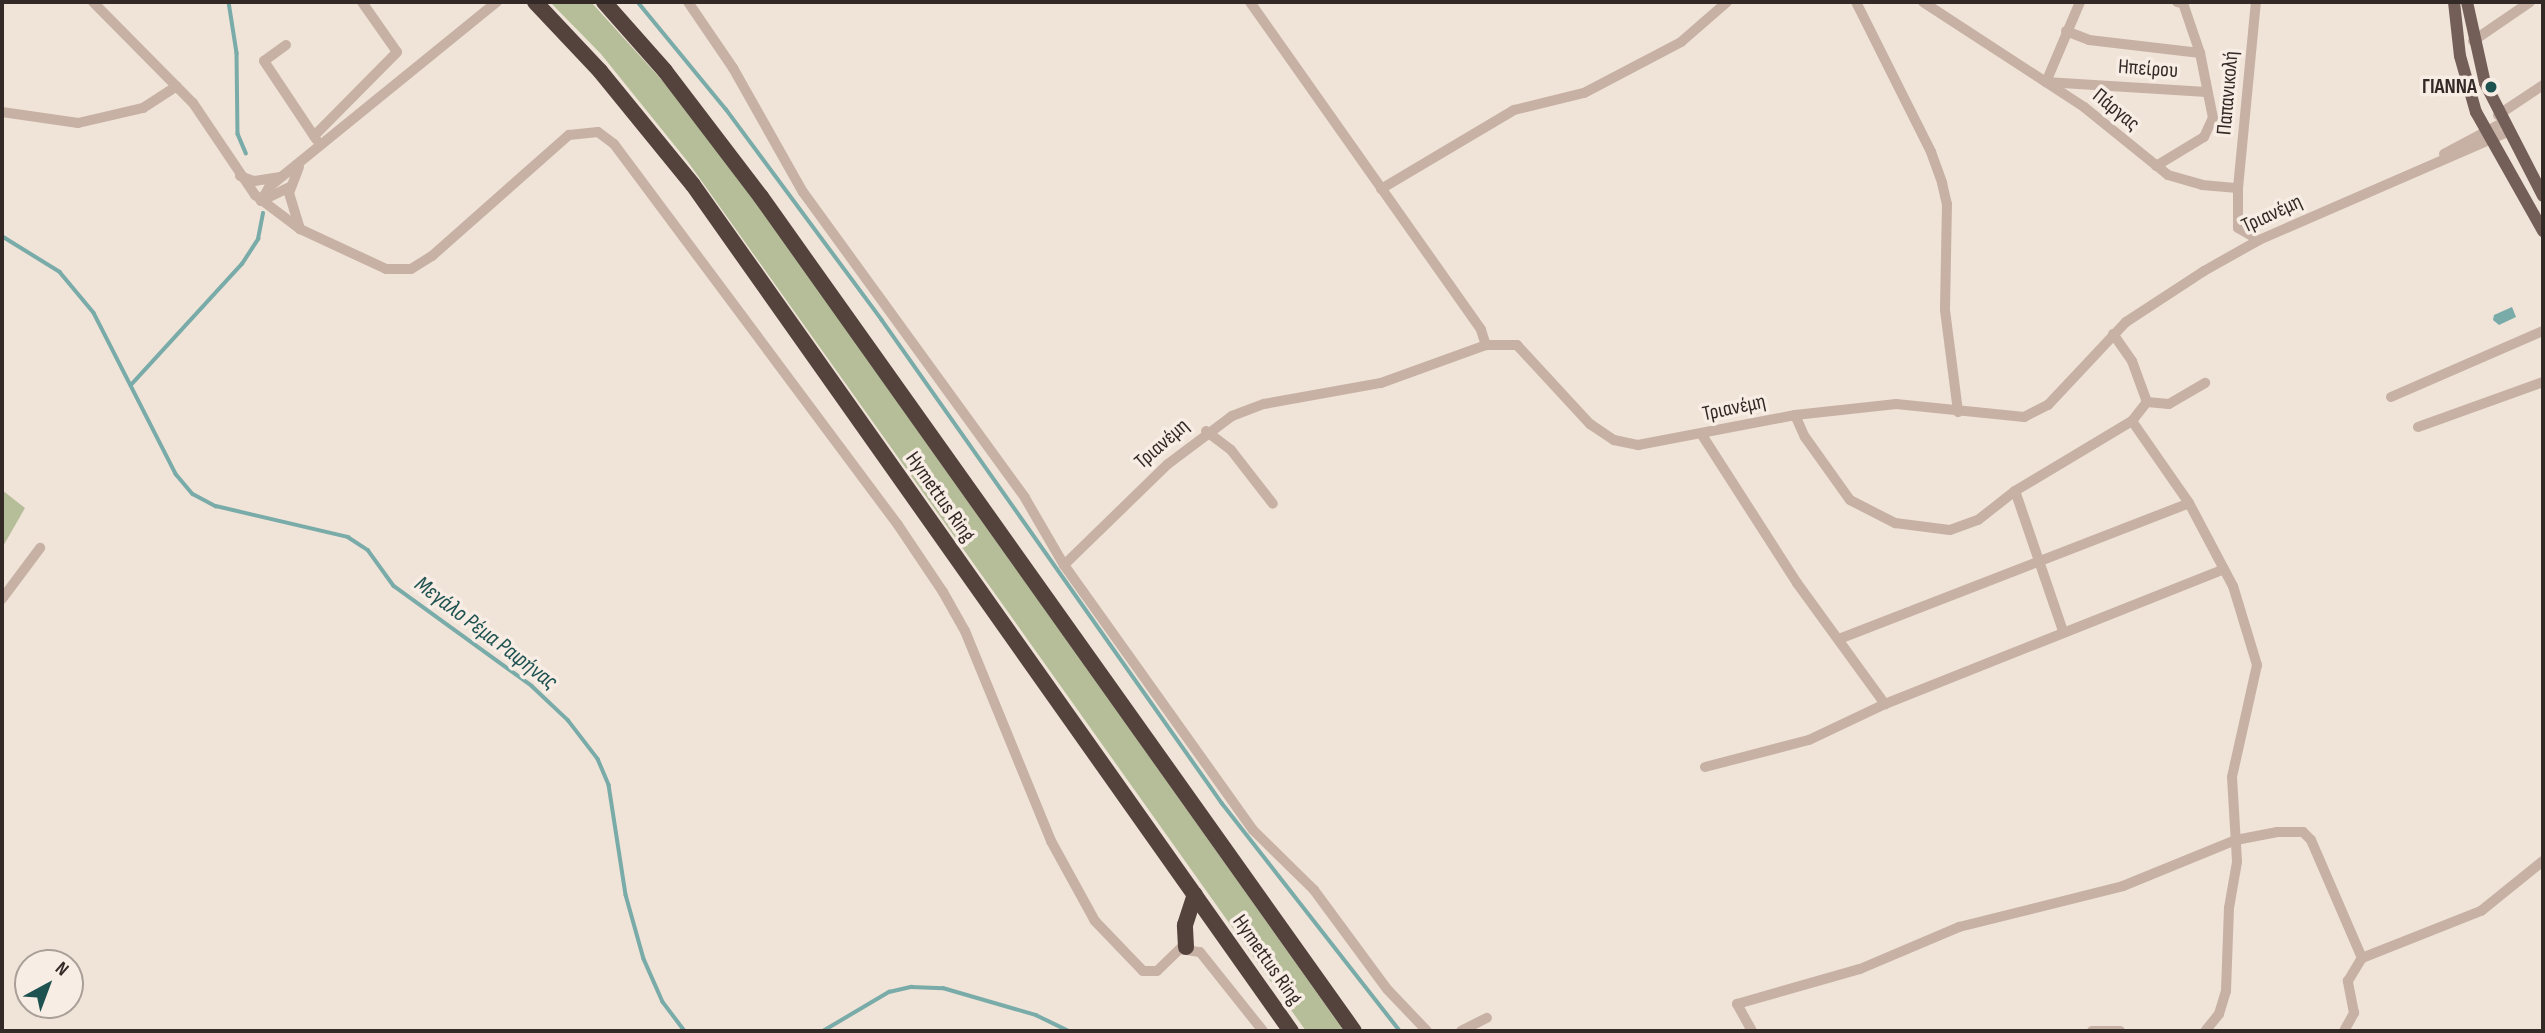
<!DOCTYPE html>
<meta charset="utf-8">
<style>
body{margin:0}
#map{position:relative;width:2545px;height:1033px;overflow:hidden;background:#f0e3d8;font-family:"Sofia Sans Condensed",sans-serif}
div>[style]{position:absolute}
.green>*{inset:0;background:#b5be99}
.water>*{inset:0;background:#79aba9}
.stream>*{height:3.5px;margin:-1.75px;padding:0 1.75px;transform-origin:1.75px;border-radius:1.75px;background:#79aba9}
.minor>*{height:10px;margin:-5px;padding:0 5px;transform-origin:5px;border-radius:5px;background:#c7b1a5}
.major>*{height:12px;margin:-6px;padding:0 6px;transform-origin:6px;border-radius:6px;background:#745f58}
.highway>*{height:16px;margin:-8px;padding:0 8px;transform-origin:8px;border-radius:8px;background:#54423d}
.dots>*{width:19px;height:19px;translate:-50% -50%;box-sizing:border-box;border:4px solid #f8ede4;border-radius:50%}
span{translate:-50% -50%;white-space:nowrap;text-align:center;line-height:1.15;-webkit-text-stroke:7px #f8ede4;paint-order:stroke}
.street-label{font-size:21px;color:#332926}
.poi-label{font-size:21px;color:#332926;font-weight:700}
.right{translate:-100% -50%;text-align:right}
.water-label{font-size:23px;color:#1e5251;font-style:italic}
.frame{position:absolute;inset:0;border:4px solid #332926;pointer-events:none}
.north{position:absolute;left:14px;top:949px;width:70px;height:70px;box-sizing:border-box;background:#f8ede4;border:2px solid #a99f98;border-radius:50%;rotate:41deg;font-size:19px;font-weight:700;line-height:28px;text-align:center;color:#332926}
.north::after{content:'';display:block;margin:auto;width:24px;height:32px;background:#1e5251;clip-path:polygon(50% 0,100% 100%,50% 72%,0 100%)}
</style>
<div id="map">
<div class="green">
<div style="clip-path:polygon(550px 2px,591px 2px,669px 88px,754px 200px,1344px 1031px,1306px 1031px,688px 162px,601px 54px)"></div>
<div style="clip-path:polygon(2px 490px,25px 508px,2px 548px)"></div>
</div>
<div class="water">
<div style="clip-path:polygon(2512px 307px,2516px 317px,2499px 325px,2493px 320px,2494px 315px)"></div>
</div>
<div class="stream">
<div style="left:229px;top:2px;width:52px;rotate:81.1deg"></div>
<div style="left:237px;top:53px;width:81px;rotate:89.3deg"></div>
<div style="left:238px;top:134px;width:21px;rotate:67deg"></div>
<div style="left:638px;top:2px;width:139px;rotate:50.6deg"></div>
<div style="left:726px;top:109px;width:262px;rotate:53.5deg"></div>
<div style="left:882px;top:320px;width:591px;rotate:54.86deg"></div>
<div style="left:1222px;top:803px;width:289px;rotate:52deg"></div>
<div style="left:2px;top:236px;width:68px;rotate:31.8deg"></div>
<div style="left:60px;top:272px;width:53px;rotate:50.3deg"></div>
<div style="left:94px;top:313px;width:181px;rotate:63deg"></div>
<div style="left:176px;top:474px;width:26px;rotate:50deg"></div>
<div style="left:193px;top:494px;width:26px;rotate:28deg"></div>
<div style="left:216px;top:506px;width:136px;rotate:13.2deg"></div>
<div style="left:348px;top:537px;width:24px;rotate:33deg"></div>
<div style="left:368px;top:550px;width:44px;rotate:54.2deg"></div>
<div style="left:394px;top:586px;width:170px;rotate:35.9deg"></div>
<div style="left:532px;top:686px;width:50px;rotate:43.4deg"></div>
<div style="left:568px;top:720px;width:49px;rotate:52.4deg"></div>
<div style="left:598px;top:759px;width:28px;rotate:67deg"></div>
<div style="left:609px;top:785px;width:111px;rotate:81.2deg"></div>
<div style="left:626px;top:895px;width:66px;rotate:74.3deg"></div>
<div style="left:644px;top:959px;width:47px;rotate:66.2deg"></div>
<div style="left:663px;top:1002px;width:36px;rotate:53deg"></div>
<div style="left:131px;top:385px;width:164px;rotate:-47.5deg"></div>
<div style="left:242px;top:264px;width:30px;rotate:-57deg"></div>
<div style="left:258px;top:239px;width:26px;rotate:-79deg"></div>
<div style="left:823px;top:1031px;width:77px;rotate:-30.6deg"></div>
<div style="left:889px;top:992px;width:23px;rotate:-13deg"></div>
<div style="left:911px;top:987px;width:32px;rotate:2deg"></div>
<div style="left:943px;top:988px;width:97px;rotate:16.2deg"></div>
<div style="left:1036px;top:1015px;width:37px;rotate:26deg"></div>
</div>
<div class="minor">
<div style="left:93px;top:2px;width:142px;rotate:45.3deg"></div>
<div style="left:193px;top:103px;width:111px;rotate:56deg"></div>
<div style="left:255px;top:195px;width:56px;rotate:37.1deg"></div>
<div style="left:300px;top:229px;width:95px;rotate:24.9deg"></div>
<div style="left:386px;top:269px;width:25px"></div>
<div style="left:411px;top:269px;width:25px;rotate:-32deg"></div>
<div style="left:432px;top:256px;width:183px;rotate:-41.5deg"></div>
<div style="left:569px;top:135px;width:29px;rotate:-6deg"></div>
<div style="left:598px;top:132px;width:20px;rotate:37deg"></div>
<div style="left:614px;top:144px;width:475px;rotate:53.3deg"></div>
<div style="left:898px;top:525px;width:81px;rotate:56.1deg"></div>
<div style="left:943px;top:592px;width:45px;rotate:60.6deg"></div>
<div style="left:965px;top:631px;width:227px;rotate:67.7deg"></div>
<div style="left:1051px;top:841px;width:91px;rotate:61.2deg"></div>
<div style="left:1095px;top:921px;width:69px;rotate:46.2deg"></div>
<div style="left:1143px;top:971px;width:14px"></div>
<div style="left:1157px;top:971px;width:32px;rotate:-44deg"></div>
<div style="left:1180px;top:949px;width:20px;rotate:9deg"></div>
<div style="left:1200px;top:952px;width:101px;rotate:51.4deg"></div>
<div style="left:688px;top:2px;width:80px;rotate:55.7deg"></div>
<div style="left:733px;top:68px;width:142px;rotate:60.6deg"></div>
<div style="left:803px;top:192px;width:378px;rotate:54deg"></div>
<div style="left:1025px;top:498px;width:78px;rotate:59.8deg"></div>
<div style="left:1064px;top:565px;width:325px;rotate:54.5deg"></div>
<div style="left:1253px;top:830px;width:86px;rotate:44.5deg"></div>
<div style="left:1314px;top:890px;width:123px;rotate:53.6deg"></div>
<div style="left:1387px;top:989px;width:58px;rotate:46.4deg"></div>
<div style="left:1250px;top:2px;width:401px;rotate:54.8deg"></div>
<div style="left:1481px;top:330px;width:16px;rotate:72deg"></div>
<div style="left:1856px;top:2px;width:168px;rotate:63.4deg"></div>
<div style="left:1931px;top:152px;width:33px;rotate:70deg"></div>
<div style="left:1942px;top:183px;width:22px;rotate:77deg"></div>
<div style="left:1947px;top:204px;width:106px;rotate:91.1deg"></div>
<div style="left:1945px;top:310px;width:103px;rotate:82.7deg"></div>
<div style="left:1923px;top:2px;width:192px;rotate:33.1deg"></div>
<div style="left:2084px;top:107px;width:108px;rotate:39deg"></div>
<div style="left:2168px;top:175px;width:35px;rotate:16deg"></div>
<div style="left:2202px;top:185px;width:36px;rotate:5deg"></div>
<div style="left:2238px;top:188px;width:40px;rotate:90deg"></div>
<div style="left:2238px;top:228px;width:24px;rotate:30deg"></div>
<div style="left:2080px;top:2px;width:87px;rotate:113deg"></div>
<div style="left:2046px;top:82px;width:161px;rotate:3.6deg"></div>
<div style="left:2066px;top:31px;width:25px;rotate:21deg"></div>
<div style="left:2089px;top:40px;width:112px;rotate:6.7deg"></div>
<div style="left:2473px;top:41px;width:69px;rotate:-34.4deg"></div>
<div style="left:286px;top:45px;width:27px;rotate:144deg"></div>
<div style="left:264px;top:61px;width:94px;rotate:56.3deg"></div>
<div style="left:2px;top:112px;width:77px;rotate:8.2deg"></div>
<div style="left:78px;top:123px;width:67px;rotate:-13deg"></div>
<div style="left:143px;top:108px;width:40px;rotate:-32.9deg"></div>
<div style="left:2498px;top:115px;width:54px;rotate:-33.7deg"></div>
<div style="left:314px;top:136px;width:118px;rotate:-45.3deg"></div>
<div style="left:397px;top:52px;width:61px;rotate:-125deg"></div>
<div style="left:2444px;top:154px;width:66px;rotate:-28.1deg"></div>
<div style="left:2156px;top:166px;width:56px;rotate:-31.1deg"></div>
<div style="left:2204px;top:137px;width:21px;rotate:-65deg"></div>
<div style="left:2213px;top:118px;width:66px;rotate:-101.3deg"></div>
<div style="left:2200px;top:53px;width:53px;rotate:-108.8deg"></div>
<div style="left:2183px;top:3px;width:6px;rotate:-171deg"></div>
<div style="left:299px;top:167px;width:28px;rotate:111deg"></div>
<div style="left:289px;top:193px;width:38px;rotate:73deg"></div>
<div style="left:240px;top:176px;width:15px;rotate:20deg"></div>
<div style="left:254px;top:181px;width:25px;rotate:-9deg"></div>
<div style="left:2238px;top:188px;width:187px;rotate:-84.5deg"></div>
<div style="left:1381px;top:189px;width:155px;rotate:-30.7deg"></div>
<div style="left:1514px;top:110px;width:72px;rotate:-13.7deg"></div>
<div style="left:1584px;top:93px;width:110px;rotate:-27.7deg"></div>
<div style="left:1681px;top:42px;width:61px;rotate:-41deg"></div>
<div style="left:261px;top:201px;width:16px;rotate:-60deg"></div>
<div style="left:269px;top:187px;width:294px;rotate:-39.1deg"></div>
<div style="left:261px;top:201px;width:32px;rotate:-26deg"></div>
<div style="left:2391px;top:397px;width:166px;rotate:-23.5deg"></div>
<div style="left:2147px;top:402px;width:22px;rotate:5deg"></div>
<div style="left:2169px;top:404px;width:42px;rotate:-30.3deg"></div>
<div style="left:1795px;top:415px;width:24px;rotate:66deg"></div>
<div style="left:1805px;top:437px;width:77px;rotate:54.5deg"></div>
<div style="left:1850px;top:500px;width:51px;rotate:27.1deg"></div>
<div style="left:1895px;top:523px;width:55px;rotate:7.3deg"></div>
<div style="left:1950px;top:530px;width:30px;rotate:-20deg"></div>
<div style="left:1978px;top:520px;width:47px;rotate:-38.1deg"></div>
<div style="left:2132px;top:421px;width:100px;rotate:55.2deg"></div>
<div style="left:2189px;top:503px;width:94px;rotate:62.1deg"></div>
<div style="left:2233px;top:586px;width:83px;rotate:73.1deg"></div>
<div style="left:2257px;top:665px;width:115px;rotate:102.6deg"></div>
<div style="left:2232px;top:777px;width:85px;rotate:86.6deg"></div>
<div style="left:2237px;top:862px;width:47px;rotate:99.9deg"></div>
<div style="left:2229px;top:908px;width:83px;rotate:92.1deg"></div>
<div style="left:2226px;top:991px;width:24px;rotate:107deg"></div>
<div style="left:2219px;top:1014px;width:22px;rotate:129deg"></div>
<div style="left:2418px;top:427px;width:133px;rotate:-19.8deg"></div>
<div style="left:1206px;top:431px;width:31px;rotate:37deg"></div>
<div style="left:1231px;top:450px;width:68px;rotate:52.1deg"></div>
<div style="left:1702px;top:435px;width:176px;rotate:57.3deg"></div>
<div style="left:1797px;top:583px;width:150px;rotate:54deg"></div>
<div style="left:1064px;top:565px;width:145px;rotate:-44.2deg"></div>
<div style="left:1168px;top:464px;width:80px;rotate:-36.9deg"></div>
<div style="left:1232px;top:416px;width:34px;rotate:-21deg"></div>
<div style="left:1264px;top:404px;width:119px;rotate:-10.2deg"></div>
<div style="left:1381px;top:383px;width:112px;rotate:-19.9deg"></div>
<div style="left:1486px;top:345px;width:31px"></div>
<div style="left:1517px;top:345px;width:108px;rotate:47.3deg"></div>
<div style="left:1590px;top:424px;width:29px;rotate:34deg"></div>
<div style="left:1614px;top:440px;width:25px;rotate:12deg"></div>
<div style="left:1638px;top:445px;width:160px;rotate:-10.8deg"></div>
<div style="left:1795px;top:415px;width:102px;rotate:-6.2deg"></div>
<div style="left:1896px;top:404px;width:129px;rotate:5.8deg"></div>
<div style="left:2024px;top:417px;width:27px;rotate:-27deg"></div>
<div style="left:2048px;top:405px;width:114px;rotate:-46.8deg"></div>
<div style="left:2126px;top:322px;width:93px;rotate:-33.2deg"></div>
<div style="left:2204px;top:271px;width:63px;rotate:-29.4deg"></div>
<div style="left:2259px;top:240px;width:270px;rotate:-23.5deg"></div>
<div style="left:2px;top:599px;width:64px;rotate:-53.3deg"></div>
<div style="left:2063px;top:631px;width:148px;rotate:-108.9deg"></div>
<div style="left:2015px;top:491px;width:136px;rotate:-30.9deg"></div>
<div style="left:2132px;top:421px;width:24px;rotate:-52deg"></div>
<div style="left:2147px;top:402px;width:44px;rotate:-110.1deg"></div>
<div style="left:2132px;top:361px;width:33px;rotate:-125deg"></div>
<div style="left:1839px;top:639px;width:375px;rotate:-21.2deg"></div>
<div style="left:1705px;top:767px;width:107px;rotate:-14.6deg"></div>
<div style="left:1809px;top:740px;width:84px;rotate:-25.3deg"></div>
<div style="left:1885px;top:704px;width:363px;rotate:-21.7deg"></div>
<div style="left:1461px;top:1031px;width:29px;rotate:-27deg"></div>
<div style="left:1752px;top:1031px;width:31px;rotate:-119deg"></div>
<div style="left:1737px;top:1004px;width:128px;rotate:-15.9deg"></div>
<div style="left:1860px;top:969px;width:108px;rotate:-23deg"></div>
<div style="left:1959px;top:927px;width:169px;rotate:-14deg"></div>
<div style="left:2123px;top:886px;width:122px;rotate:-22.2deg"></div>
<div style="left:2236px;top:840px;width:42px;rotate:-11deg"></div>
<div style="left:2277px;top:832px;width:26px"></div>
<div style="left:2303px;top:832px;width:11px;rotate:45deg"></div>
<div style="left:2311px;top:840px;width:129px;rotate:66.6deg"></div>
<div style="left:2092px;top:1031px;width:28px"></div>
<div style="left:2344px;top:1031px;width:21px;rotate:-61deg"></div>
<div style="left:2354px;top:1013px;width:33px;rotate:-101deg"></div>
<div style="left:2348px;top:981px;width:27px;rotate:-59deg"></div>
<div style="left:2362px;top:958px;width:128px;rotate:-21.6deg"></div>
<div style="left:2481px;top:911px;width:80px;rotate:-38.9deg"></div>
</div>
<div class="major">
<div style="left:2454px;top:2px;width:54px;rotate:83.7deg"></div>
<div style="left:2460px;top:56px;width:58px;rotate:74.1deg"></div>
<div style="left:2476px;top:112px;width:137px;rotate:60.6deg"></div>
<div style="left:2467px;top:2px;width:83px;rotate:77.5deg"></div>
<div style="left:2485px;top:83px;width:127px;rotate:62.8deg"></div>
</div>
<div class="highway">
<div style="left:535px;top:2px;width:95px;rotate:46.7deg"></div>
<div style="left:600px;top:71px;width:147px;rotate:50.8deg"></div>
<div style="left:693px;top:185px;width:1036px;rotate:54.75deg"></div>
<div style="left:604px;top:2px;width:92px;rotate:48.5deg"></div>
<div style="left:665px;top:71px;width:158px;rotate:52.7deg"></div>
<div style="left:761px;top:197px;width:1023px;rotate:54.59deg"></div>
<div style="left:1186px;top:947px;width:22px;rotate:-93deg"></div>
<div style="left:1185px;top:925px;width:32px;rotate:-72deg"></div>
</div>
<div class="dots">
<div style="left:2491px;top:87px;background:#1e5251"></div>
</div>
<div class="street-label">
<span style="left:2148px;top:69px;rotate:4deg">Ηπείρου</span>
<span style="left:2228px;top:93px;rotate:-85deg">Παπανικολή</span>
<span style="left:2116px;top:110px;rotate:39deg">Πάργας</span>
<span style="left:2272px;top:214px;rotate:-25deg">Τριανέμη</span>
<span style="left:1734px;top:408px;rotate:-12deg">Τριανέμη</span>
<span style="left:1162px;top:444px;rotate:-41deg">Τριανέμη</span>
<span style="left:940px;top:497px;rotate:55deg">Hymettus Ring</span>
<span style="left:1267px;top:960px;rotate:55deg">Hymettus Ring</span>
</div>
<div class="poi-label">
<span class="right" style="left:2477px;top:87px">ΓΙΑΝΝΑ</span>
</div>
<div class="water-label">
<span style="left:486px;top:633px;rotate:37deg">Μεγάλο Ρέμα Ραφήνας</span>
</div>
<div class="frame"></div>
<div class="north">N</div>
</div>
